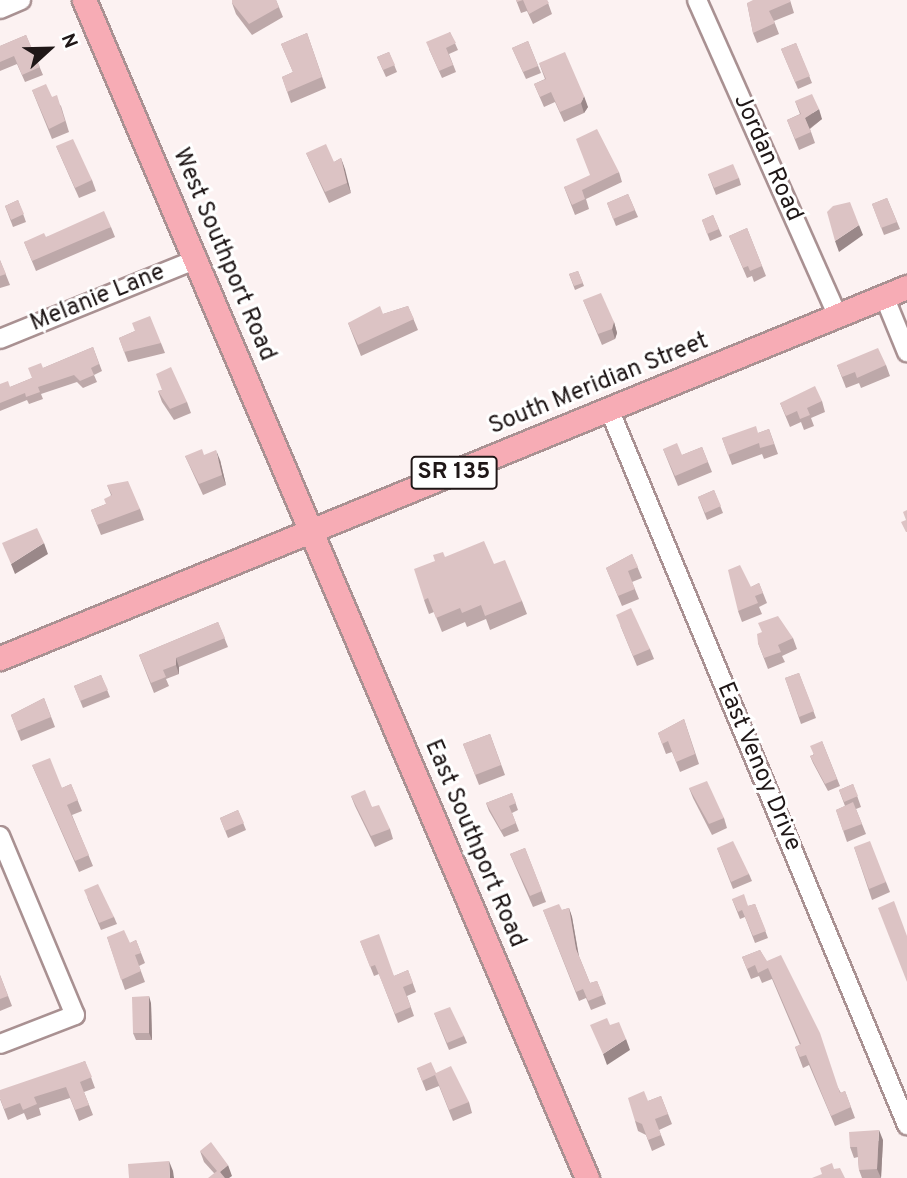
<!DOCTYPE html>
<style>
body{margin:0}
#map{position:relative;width:907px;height:1178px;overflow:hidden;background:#fcf2f2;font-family:Overpass,sans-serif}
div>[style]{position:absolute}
.roads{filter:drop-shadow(2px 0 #a99192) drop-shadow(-2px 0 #a99192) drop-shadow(0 2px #a99192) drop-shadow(0 -2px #a99192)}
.minor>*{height:18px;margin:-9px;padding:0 9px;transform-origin:9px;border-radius:9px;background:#fff}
.major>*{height:23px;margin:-11.5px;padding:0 11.5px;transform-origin:11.5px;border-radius:11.5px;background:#f7acb5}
.wall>*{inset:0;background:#bda8a9}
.shaded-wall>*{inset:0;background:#9a8889}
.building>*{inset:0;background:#dcc3c4}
span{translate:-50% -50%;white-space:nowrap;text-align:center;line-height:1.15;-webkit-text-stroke:6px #fff;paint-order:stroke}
.shield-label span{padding:2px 5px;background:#fff;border:2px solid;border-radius:5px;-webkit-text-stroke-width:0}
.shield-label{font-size:23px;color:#1f1717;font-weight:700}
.street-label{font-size:24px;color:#1f1717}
.north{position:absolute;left:14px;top:14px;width:70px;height:70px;-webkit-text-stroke:5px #fff;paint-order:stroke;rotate:68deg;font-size:19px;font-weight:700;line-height:28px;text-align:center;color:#1f1717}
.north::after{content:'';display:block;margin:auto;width:24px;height:32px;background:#1f1717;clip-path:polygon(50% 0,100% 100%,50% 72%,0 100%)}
</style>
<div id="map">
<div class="roads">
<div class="minor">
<div style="left:697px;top:0;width:345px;rotate:66deg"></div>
<div style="left:0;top:9px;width:23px;rotate:-23deg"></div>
<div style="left:884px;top:296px;width:61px;rotate:67.7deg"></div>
<div style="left:0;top:339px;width:213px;rotate:-22.1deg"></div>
<div style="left:609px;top:409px;width:776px;rotate:67.4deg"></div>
<div style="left:0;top:836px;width:194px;rotate:67.3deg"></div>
<div style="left:75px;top:1015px;width:80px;rotate:158.9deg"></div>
</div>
<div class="major">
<div style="left:84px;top:0;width:1281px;rotate:66.88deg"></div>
<div style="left:0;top:658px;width:980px;rotate:-22.25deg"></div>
</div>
</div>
<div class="wall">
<div style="clip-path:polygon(276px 0,283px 17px,252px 35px,236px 14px,232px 3px)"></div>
<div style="clip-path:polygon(516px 0,547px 0,552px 14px,533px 24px,527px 11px,521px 13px)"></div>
<div style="clip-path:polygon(790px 0,794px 13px,774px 21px,779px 34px,757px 43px,753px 33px,747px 3px)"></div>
<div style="clip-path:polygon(450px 32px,458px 50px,449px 54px,456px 72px,442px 78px,429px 49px)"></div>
<div style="clip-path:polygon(307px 33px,326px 88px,291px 103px,282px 77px,293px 72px,281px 44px)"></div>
<div style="clip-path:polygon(26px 35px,43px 75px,25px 82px,17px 64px,0 71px,0 46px)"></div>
<div style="clip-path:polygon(528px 41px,541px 73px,526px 79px,512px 48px)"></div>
<div style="clip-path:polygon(796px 43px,812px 83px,798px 89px,781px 49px)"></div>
<div style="clip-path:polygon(389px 52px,397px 72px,386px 77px,377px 57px)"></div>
<div style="clip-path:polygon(539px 63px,588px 107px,584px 113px,564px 122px,555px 102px,544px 107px,534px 84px,545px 79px)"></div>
<div style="clip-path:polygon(32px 90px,52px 97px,61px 106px,69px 132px,52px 139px)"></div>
<div style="clip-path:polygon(795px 101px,822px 119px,810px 129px,815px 143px,799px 150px,787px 120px,800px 114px)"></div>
<div style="clip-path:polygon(56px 146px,92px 180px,96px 191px,79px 198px)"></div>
<div style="clip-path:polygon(306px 153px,334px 162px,341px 158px,351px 193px,329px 203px)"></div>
<div style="clip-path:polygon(619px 172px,622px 182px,586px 199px,589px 209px,575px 215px,564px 187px)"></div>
<div style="clip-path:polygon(708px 174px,739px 178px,741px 185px,716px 195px)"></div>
<div style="clip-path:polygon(628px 194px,638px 217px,616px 226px,607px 203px)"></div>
<div style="clip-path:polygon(887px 198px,900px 229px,884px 235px,872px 204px)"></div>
<div style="clip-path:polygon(18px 200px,26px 222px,13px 227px,5px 206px)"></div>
<div style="clip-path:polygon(713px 215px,722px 236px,710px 241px,702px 220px)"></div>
<div style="clip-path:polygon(111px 227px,115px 237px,36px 271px,24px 242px,46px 237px)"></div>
<div style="clip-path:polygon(747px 228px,766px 276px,754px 282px,752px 276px,747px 278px,729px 236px)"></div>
<div style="clip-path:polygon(0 260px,10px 285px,0 288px)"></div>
<div style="clip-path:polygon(578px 271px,584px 286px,575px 290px,569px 274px)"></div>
<div style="clip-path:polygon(583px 300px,614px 322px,617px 333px,615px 339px,602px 345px)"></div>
<div style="clip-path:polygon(408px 306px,418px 330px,361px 356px,348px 323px,383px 314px)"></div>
<div style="clip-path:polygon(135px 331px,161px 343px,165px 353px,128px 362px,119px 338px)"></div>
<div style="clip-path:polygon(93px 347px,102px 371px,94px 375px,97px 382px,83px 388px,77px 382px,41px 394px,43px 399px,29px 404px,27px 400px,0 411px,0 384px,10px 387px,32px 378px,43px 368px)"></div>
<div style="clip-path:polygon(837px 365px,886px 365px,890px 376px,861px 388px,859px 383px,846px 388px)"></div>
<div style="clip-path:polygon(162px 390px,187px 402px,191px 413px,174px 420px,162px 402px,158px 391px)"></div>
<div style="clip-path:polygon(822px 401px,825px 412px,811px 418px,814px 426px,804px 430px,801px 422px,790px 427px,780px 403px)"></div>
<div style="clip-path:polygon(769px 429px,778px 454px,764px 459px,762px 454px,732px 465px,722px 438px,758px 433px)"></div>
<div style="clip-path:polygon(702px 447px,712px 472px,678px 486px,663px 449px,682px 455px)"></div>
<div style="clip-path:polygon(204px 455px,220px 460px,226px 485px,203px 495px,185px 456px)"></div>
<div style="clip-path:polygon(107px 485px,140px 509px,144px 520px,101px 535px,91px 510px,106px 504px,111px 495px)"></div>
<div style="clip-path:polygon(714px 490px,723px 513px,707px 520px,698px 497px)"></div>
<div style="clip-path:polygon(632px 554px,642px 578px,632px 582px,639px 599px,622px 606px,606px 568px)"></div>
<div style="clip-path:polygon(445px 557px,494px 564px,522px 601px,527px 614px,490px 630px,486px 619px,467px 627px,465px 622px,442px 632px,434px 612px,429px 614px,424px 600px)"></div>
<div style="clip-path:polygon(759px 583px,767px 603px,759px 607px,762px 614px,742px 622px,738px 611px,751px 587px)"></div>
<div style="clip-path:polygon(218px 622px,228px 647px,179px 667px,179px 674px,166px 679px,169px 686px,154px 693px,139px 655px)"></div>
<div style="clip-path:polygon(620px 625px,650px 649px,654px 659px,637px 666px)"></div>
<div style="clip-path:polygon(793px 638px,797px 649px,782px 656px,785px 662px,768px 669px,758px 643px)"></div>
<div style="clip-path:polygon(799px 673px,816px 718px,801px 724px,785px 678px)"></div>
<div style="clip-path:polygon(101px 675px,110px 697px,83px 708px,74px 686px)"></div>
<div style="clip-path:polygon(44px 698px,55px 727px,21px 741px,11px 715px)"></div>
<div style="clip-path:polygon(684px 719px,699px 764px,680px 772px,672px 752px,666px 754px,658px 733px)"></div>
<div style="clip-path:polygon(490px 734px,505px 775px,479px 785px,463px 744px)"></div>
<div style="clip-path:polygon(822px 741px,840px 786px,828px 791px,813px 763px,810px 756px,813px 755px)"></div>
<div style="clip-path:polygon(32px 765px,62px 788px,71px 784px,82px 811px,72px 815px,93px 866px,79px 872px)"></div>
<div style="clip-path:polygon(853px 784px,861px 807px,856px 809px,866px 834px,847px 842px,836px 810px,845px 806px,839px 790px)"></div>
<div style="clip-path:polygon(689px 788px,724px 818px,727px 828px,712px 835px,693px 798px)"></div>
<div style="clip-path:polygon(512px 793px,518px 810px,512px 813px,519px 831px,504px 837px,489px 811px,486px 803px)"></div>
<div style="clip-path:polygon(351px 796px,372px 807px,390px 829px,393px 839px,375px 847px,355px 806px)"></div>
<div style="clip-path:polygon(238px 810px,246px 830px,228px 838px,220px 818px)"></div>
<div style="clip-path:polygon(854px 847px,886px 882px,890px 892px,872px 900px)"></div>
<div style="clip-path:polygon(525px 848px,546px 902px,533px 907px,510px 854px)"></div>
<div style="clip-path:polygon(717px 848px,749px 874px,752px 881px,733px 889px)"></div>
<div style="clip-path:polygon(87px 897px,114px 917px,117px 924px,101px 930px)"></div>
<div style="clip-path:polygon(732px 899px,748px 906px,755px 904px,768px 938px,755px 943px,745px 917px,740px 919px)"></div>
<div style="clip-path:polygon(569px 908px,572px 917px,579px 956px,590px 983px,597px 981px,606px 1004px,591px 1010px,586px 998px,579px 1001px,543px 910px,562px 910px)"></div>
<div style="clip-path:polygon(107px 937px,130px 943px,136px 940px,145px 963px,139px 966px,145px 982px,125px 990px)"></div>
<div style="clip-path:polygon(360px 941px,394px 976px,408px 970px,416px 992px,407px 996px,414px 1016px,398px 1023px,379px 974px,374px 976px)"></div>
<div style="clip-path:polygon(760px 950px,841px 1093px,845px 1091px,855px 1118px,835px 1126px,809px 1065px,803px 1068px,795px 1047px,800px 1045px,772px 979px,762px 983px,759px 976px,751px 979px,742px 957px)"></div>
<div style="clip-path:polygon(0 975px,12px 1006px,0 1011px)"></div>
<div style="clip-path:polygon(151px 1003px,152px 1040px,136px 1040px,133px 1033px)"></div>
<div style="clip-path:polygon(434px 1013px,464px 1036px,467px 1043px,449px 1050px)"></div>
<div style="clip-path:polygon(85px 1061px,95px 1088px,84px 1092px,93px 1115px,79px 1121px,70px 1098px,39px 1108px,41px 1115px,27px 1120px,24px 1113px,8px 1120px,0 1099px)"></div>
<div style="clip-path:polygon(417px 1068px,436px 1073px,469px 1102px,472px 1113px,453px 1121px,439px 1086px,426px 1091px)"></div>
<div style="clip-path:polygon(661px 1096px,672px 1124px,659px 1130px,665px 1145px,652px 1151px,646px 1135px,638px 1131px,635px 1121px,648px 1101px)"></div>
<div style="clip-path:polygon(883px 1140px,881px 1178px,862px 1178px,859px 1170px,858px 1157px,854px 1158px,850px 1147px)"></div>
<div style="clip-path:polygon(200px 1151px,232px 1176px,214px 1173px,204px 1162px)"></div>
</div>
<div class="shaded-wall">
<div style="clip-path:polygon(584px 96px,588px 107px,584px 113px,581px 103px)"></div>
<div style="clip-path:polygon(819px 109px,822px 119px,809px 129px,805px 118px)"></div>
<div style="clip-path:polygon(341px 158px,345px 169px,351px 193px,347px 183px)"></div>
<div style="clip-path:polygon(859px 225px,863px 235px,839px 252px,835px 241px)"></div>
<div style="clip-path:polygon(614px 322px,617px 333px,615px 339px,612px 329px)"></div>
<div style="clip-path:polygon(216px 450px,220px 460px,226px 485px,222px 475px)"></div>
<div style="clip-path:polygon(44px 543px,48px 554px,15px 574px,11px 564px)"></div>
<div style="clip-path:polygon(176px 658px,179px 667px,179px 674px,176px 665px)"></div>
<div style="clip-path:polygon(569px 908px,572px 917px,579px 958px,576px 949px)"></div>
<div style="clip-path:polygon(149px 996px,151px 1003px,152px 1040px,149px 1033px)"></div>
<div style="clip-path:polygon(626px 1039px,630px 1050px,607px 1065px,603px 1054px)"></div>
<div style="clip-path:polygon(879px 1130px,883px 1140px,881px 1178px,877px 1169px)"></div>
<div style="clip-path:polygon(169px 1161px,173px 1171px,174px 1178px,170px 1178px)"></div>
<div style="clip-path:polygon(228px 1165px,232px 1176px,229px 1178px,223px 1178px,220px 1172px)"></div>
</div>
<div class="building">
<div style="clip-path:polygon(232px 0,276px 0,279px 7px,249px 24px,232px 3px)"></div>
<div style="clip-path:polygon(516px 0,547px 0,549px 3px,529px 14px,523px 0,517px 2px)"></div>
<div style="clip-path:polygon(753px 0,790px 0,790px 2px,769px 11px,775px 23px,753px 33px,747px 3px)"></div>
<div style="clip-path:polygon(450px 32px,456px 43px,446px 48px,453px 65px,439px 71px,426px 42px)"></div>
<div style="clip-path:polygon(307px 33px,322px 77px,287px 92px,282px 77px,293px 72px,281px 44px)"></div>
<div style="clip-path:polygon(26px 35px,40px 67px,22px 75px,14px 56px,0 62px,0 46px)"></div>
<div style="clip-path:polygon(528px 41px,538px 66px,523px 72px,512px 48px)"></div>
<div style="clip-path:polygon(796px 43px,810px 76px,795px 82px,781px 49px)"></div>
<div style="clip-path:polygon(389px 52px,395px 65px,383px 70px,377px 57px)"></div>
<div style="clip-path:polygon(565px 52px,584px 96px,581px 103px,560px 112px,551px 92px,540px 97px,534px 84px,546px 79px,539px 63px)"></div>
<div style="clip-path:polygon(46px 84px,52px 97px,57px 95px,65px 121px,49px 129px,32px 90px)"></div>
<div style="clip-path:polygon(812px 94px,819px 109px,805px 118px,811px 132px,795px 139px,787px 120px,801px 114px,795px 101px)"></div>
<div style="clip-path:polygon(597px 129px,619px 172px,582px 190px,585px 199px,572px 205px,564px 187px,590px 175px,576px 139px)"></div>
<div style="clip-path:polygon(73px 139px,92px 180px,75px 188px,56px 146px)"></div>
<div style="clip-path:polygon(326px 144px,334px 162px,341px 158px,347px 183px,325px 192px,306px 153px)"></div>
<div style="clip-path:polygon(733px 164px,739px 178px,714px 188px,708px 174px)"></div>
<div style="clip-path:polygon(628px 194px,635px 210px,613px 219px,607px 203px)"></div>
<div style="clip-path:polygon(887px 198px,897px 222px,881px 228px,872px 204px)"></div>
<div style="clip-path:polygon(18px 200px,24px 214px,11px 220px,5px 206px)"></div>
<div style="clip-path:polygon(850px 202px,859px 225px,835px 241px,827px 212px,833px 206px)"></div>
<div style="clip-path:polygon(104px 211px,111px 227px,32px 261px,24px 242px,44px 233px,46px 237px)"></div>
<div style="clip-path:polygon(713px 215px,719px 229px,707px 234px,702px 220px)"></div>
<div style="clip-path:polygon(747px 228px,762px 266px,750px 271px,748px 266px,743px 268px,729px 236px)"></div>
<div style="clip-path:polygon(0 260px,6px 274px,0 276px)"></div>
<div style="clip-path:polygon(578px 271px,583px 283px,574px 286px,569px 274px)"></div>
<div style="clip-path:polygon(601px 293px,614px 322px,612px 329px,598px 334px,583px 300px)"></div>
<div style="clip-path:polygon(380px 306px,383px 314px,408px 306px,414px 319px,358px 345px,348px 323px)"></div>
<div style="clip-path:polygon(150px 316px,161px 343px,124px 352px,119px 338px,135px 331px,132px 323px)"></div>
<div style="clip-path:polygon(93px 347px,99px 364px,91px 368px,94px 375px,80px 381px,74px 375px,38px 387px,40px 392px,26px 397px,25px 393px,0 403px,0 384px,8px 381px,10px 387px,32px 378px,28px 368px,41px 363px,43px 368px)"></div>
<div style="clip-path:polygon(878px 348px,886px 365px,857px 378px,855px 372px,842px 377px,837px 365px)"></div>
<div style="clip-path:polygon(171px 367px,187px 402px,170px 409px,158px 391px,162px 390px,156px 374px)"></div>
<div style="clip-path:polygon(815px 386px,822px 401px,807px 408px,810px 415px,800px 419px,797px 411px,786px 416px,780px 403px)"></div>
<div style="clip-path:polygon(756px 426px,758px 433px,769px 429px,774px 444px,760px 448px,759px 443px,728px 455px,722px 438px)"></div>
<div style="clip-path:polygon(677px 443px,682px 455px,702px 447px,708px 462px,675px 476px,663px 449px)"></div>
<div style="clip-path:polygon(202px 449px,204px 455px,216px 450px,222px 475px,199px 484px,185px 456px)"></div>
<div style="clip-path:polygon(128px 481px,140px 509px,97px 525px,91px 510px,106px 504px,104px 499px,112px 495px,107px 485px)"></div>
<div style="clip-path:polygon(714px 490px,721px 506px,705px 513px,698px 497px)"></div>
<div style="clip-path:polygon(907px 510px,907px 532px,906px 532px,901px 522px,906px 520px,903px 512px)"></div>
<div style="clip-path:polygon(37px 528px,44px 543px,11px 564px,2px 543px)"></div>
<div style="clip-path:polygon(484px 541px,494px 564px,505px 560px,522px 601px,485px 616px,481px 605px,462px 613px,460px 608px,436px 618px,428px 598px,424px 600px,414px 569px,435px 561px,433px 555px,443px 552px,445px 557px)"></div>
<div style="clip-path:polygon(632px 554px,638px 567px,628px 571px,635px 589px,618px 596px,606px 568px)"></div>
<div style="clip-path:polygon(740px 565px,751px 587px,759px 583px,763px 593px,755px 596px,758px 603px,738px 611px,728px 570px)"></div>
<div style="clip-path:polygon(631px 608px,650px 649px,633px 656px,616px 615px)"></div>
<div style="clip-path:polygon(778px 616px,793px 638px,778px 645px,781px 652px,764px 658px,758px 643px,757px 634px,762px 632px,758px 623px)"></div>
<div style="clip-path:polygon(218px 622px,225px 638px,176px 658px,176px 665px,163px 670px,166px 677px,151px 683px,139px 655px)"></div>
<div style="clip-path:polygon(799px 673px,814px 711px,799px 717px,785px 678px)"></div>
<div style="clip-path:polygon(101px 675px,108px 690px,80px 701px,74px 686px)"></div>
<div style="clip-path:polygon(44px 698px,51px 717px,17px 731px,11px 715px)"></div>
<div style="clip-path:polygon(684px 719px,695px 754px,676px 762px,668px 741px,662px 744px,658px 733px)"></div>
<div style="clip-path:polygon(490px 734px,501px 765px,475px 775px,463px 744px)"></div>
<div style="clip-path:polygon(822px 741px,837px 779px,825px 784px,810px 756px,814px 755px,810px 746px)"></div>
<div style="clip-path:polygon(50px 758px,62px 788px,71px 784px,78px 800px,67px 805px,89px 855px,75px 861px,32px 765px)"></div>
<div style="clip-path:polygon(707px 781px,724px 818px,709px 824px,689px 788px)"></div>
<div style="clip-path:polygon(853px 784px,858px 796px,844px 802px,839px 790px)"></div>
<div style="clip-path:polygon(365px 790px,372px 807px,379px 805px,390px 829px,371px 836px,351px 796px)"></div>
<div style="clip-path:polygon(512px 793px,516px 803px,509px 806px,516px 823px,501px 830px,486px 803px)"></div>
<div style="clip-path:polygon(853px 802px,862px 824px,843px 831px,836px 810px)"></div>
<div style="clip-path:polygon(238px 810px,244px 823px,225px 831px,220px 818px)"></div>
<div style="clip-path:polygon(733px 841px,749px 874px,731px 882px,717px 848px)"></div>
<div style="clip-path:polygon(870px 841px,886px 882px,869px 889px,854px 847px)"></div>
<div style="clip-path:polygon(525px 848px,542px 891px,530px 896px,510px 854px)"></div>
<div style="clip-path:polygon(98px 884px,114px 917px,99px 923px,84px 890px)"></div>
<div style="clip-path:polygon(744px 894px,748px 906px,755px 904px,766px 931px,753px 936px,742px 910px,738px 912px,732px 899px)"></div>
<div style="clip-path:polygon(894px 901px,907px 936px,907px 982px,878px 908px)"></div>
<div style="clip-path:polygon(559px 904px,562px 910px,569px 908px,576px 949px,590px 983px,597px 981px,603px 995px,588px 1001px,583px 989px,576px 992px,543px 910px)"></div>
<div style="clip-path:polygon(124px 930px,130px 943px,136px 940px,141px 953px,135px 955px,141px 971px,121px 980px,107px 937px)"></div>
<div style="clip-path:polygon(379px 934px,394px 976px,408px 970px,413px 983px,403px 987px,411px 1007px,395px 1014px,375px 965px,370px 967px,360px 941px)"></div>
<div style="clip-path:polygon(760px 950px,767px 961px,781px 955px,820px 1033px,840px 1093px,845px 1091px,851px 1107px,831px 1116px,806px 1055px,800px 1057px,795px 1047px,801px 1044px,768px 968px,758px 973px,755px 965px,747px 969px,742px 957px)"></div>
<div style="clip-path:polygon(0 975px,8px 996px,0 999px)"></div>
<div style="clip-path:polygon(149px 996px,149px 1033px,133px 1033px,132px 997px)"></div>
<div style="clip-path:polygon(450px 1007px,464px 1036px,447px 1043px,434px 1013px)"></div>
<div style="clip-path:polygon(607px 1018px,610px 1025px,619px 1022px,626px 1039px,603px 1054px,590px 1025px)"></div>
<div style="clip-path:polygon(85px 1061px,92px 1077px,80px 1082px,89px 1105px,75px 1110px,66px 1087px,34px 1097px,37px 1104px,23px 1110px,20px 1103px,4px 1109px,0 1098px,0 1090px)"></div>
<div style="clip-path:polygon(431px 1062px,436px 1073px,451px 1066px,469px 1102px,449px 1110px,435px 1075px,422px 1081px,417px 1068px)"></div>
<div style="clip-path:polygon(644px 1091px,648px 1101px,661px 1096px,668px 1114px,655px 1119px,661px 1135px,648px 1140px,642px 1124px,635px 1121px,628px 1098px)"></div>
<div style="clip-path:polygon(879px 1130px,877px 1169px,859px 1170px,857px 1147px,850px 1147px,849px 1132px)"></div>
<div style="clip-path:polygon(211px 1142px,228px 1165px,220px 1172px,225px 1178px,208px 1178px,217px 1171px,200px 1151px)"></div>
<div style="clip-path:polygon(169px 1161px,170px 1178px,129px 1178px,128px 1164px)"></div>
<div style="clip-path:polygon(832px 1163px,834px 1169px,840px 1168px,845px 1178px,812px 1178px,822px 1174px,820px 1168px)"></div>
</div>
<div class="shield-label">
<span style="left:454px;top:473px">SR 135</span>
</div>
<div class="street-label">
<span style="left:767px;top:158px;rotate:66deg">Jordan Road</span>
<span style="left:223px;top:255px;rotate:67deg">West Southport Road</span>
<span style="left:98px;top:299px;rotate:-22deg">Melanie Lane</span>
<span style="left:599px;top:385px;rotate:-22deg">South Meridian Street</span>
<span style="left:758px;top:767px;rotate:67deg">East Venoy Drive</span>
<span style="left:474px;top:844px;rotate:67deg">East Southport Road</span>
</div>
<div class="north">N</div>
</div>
